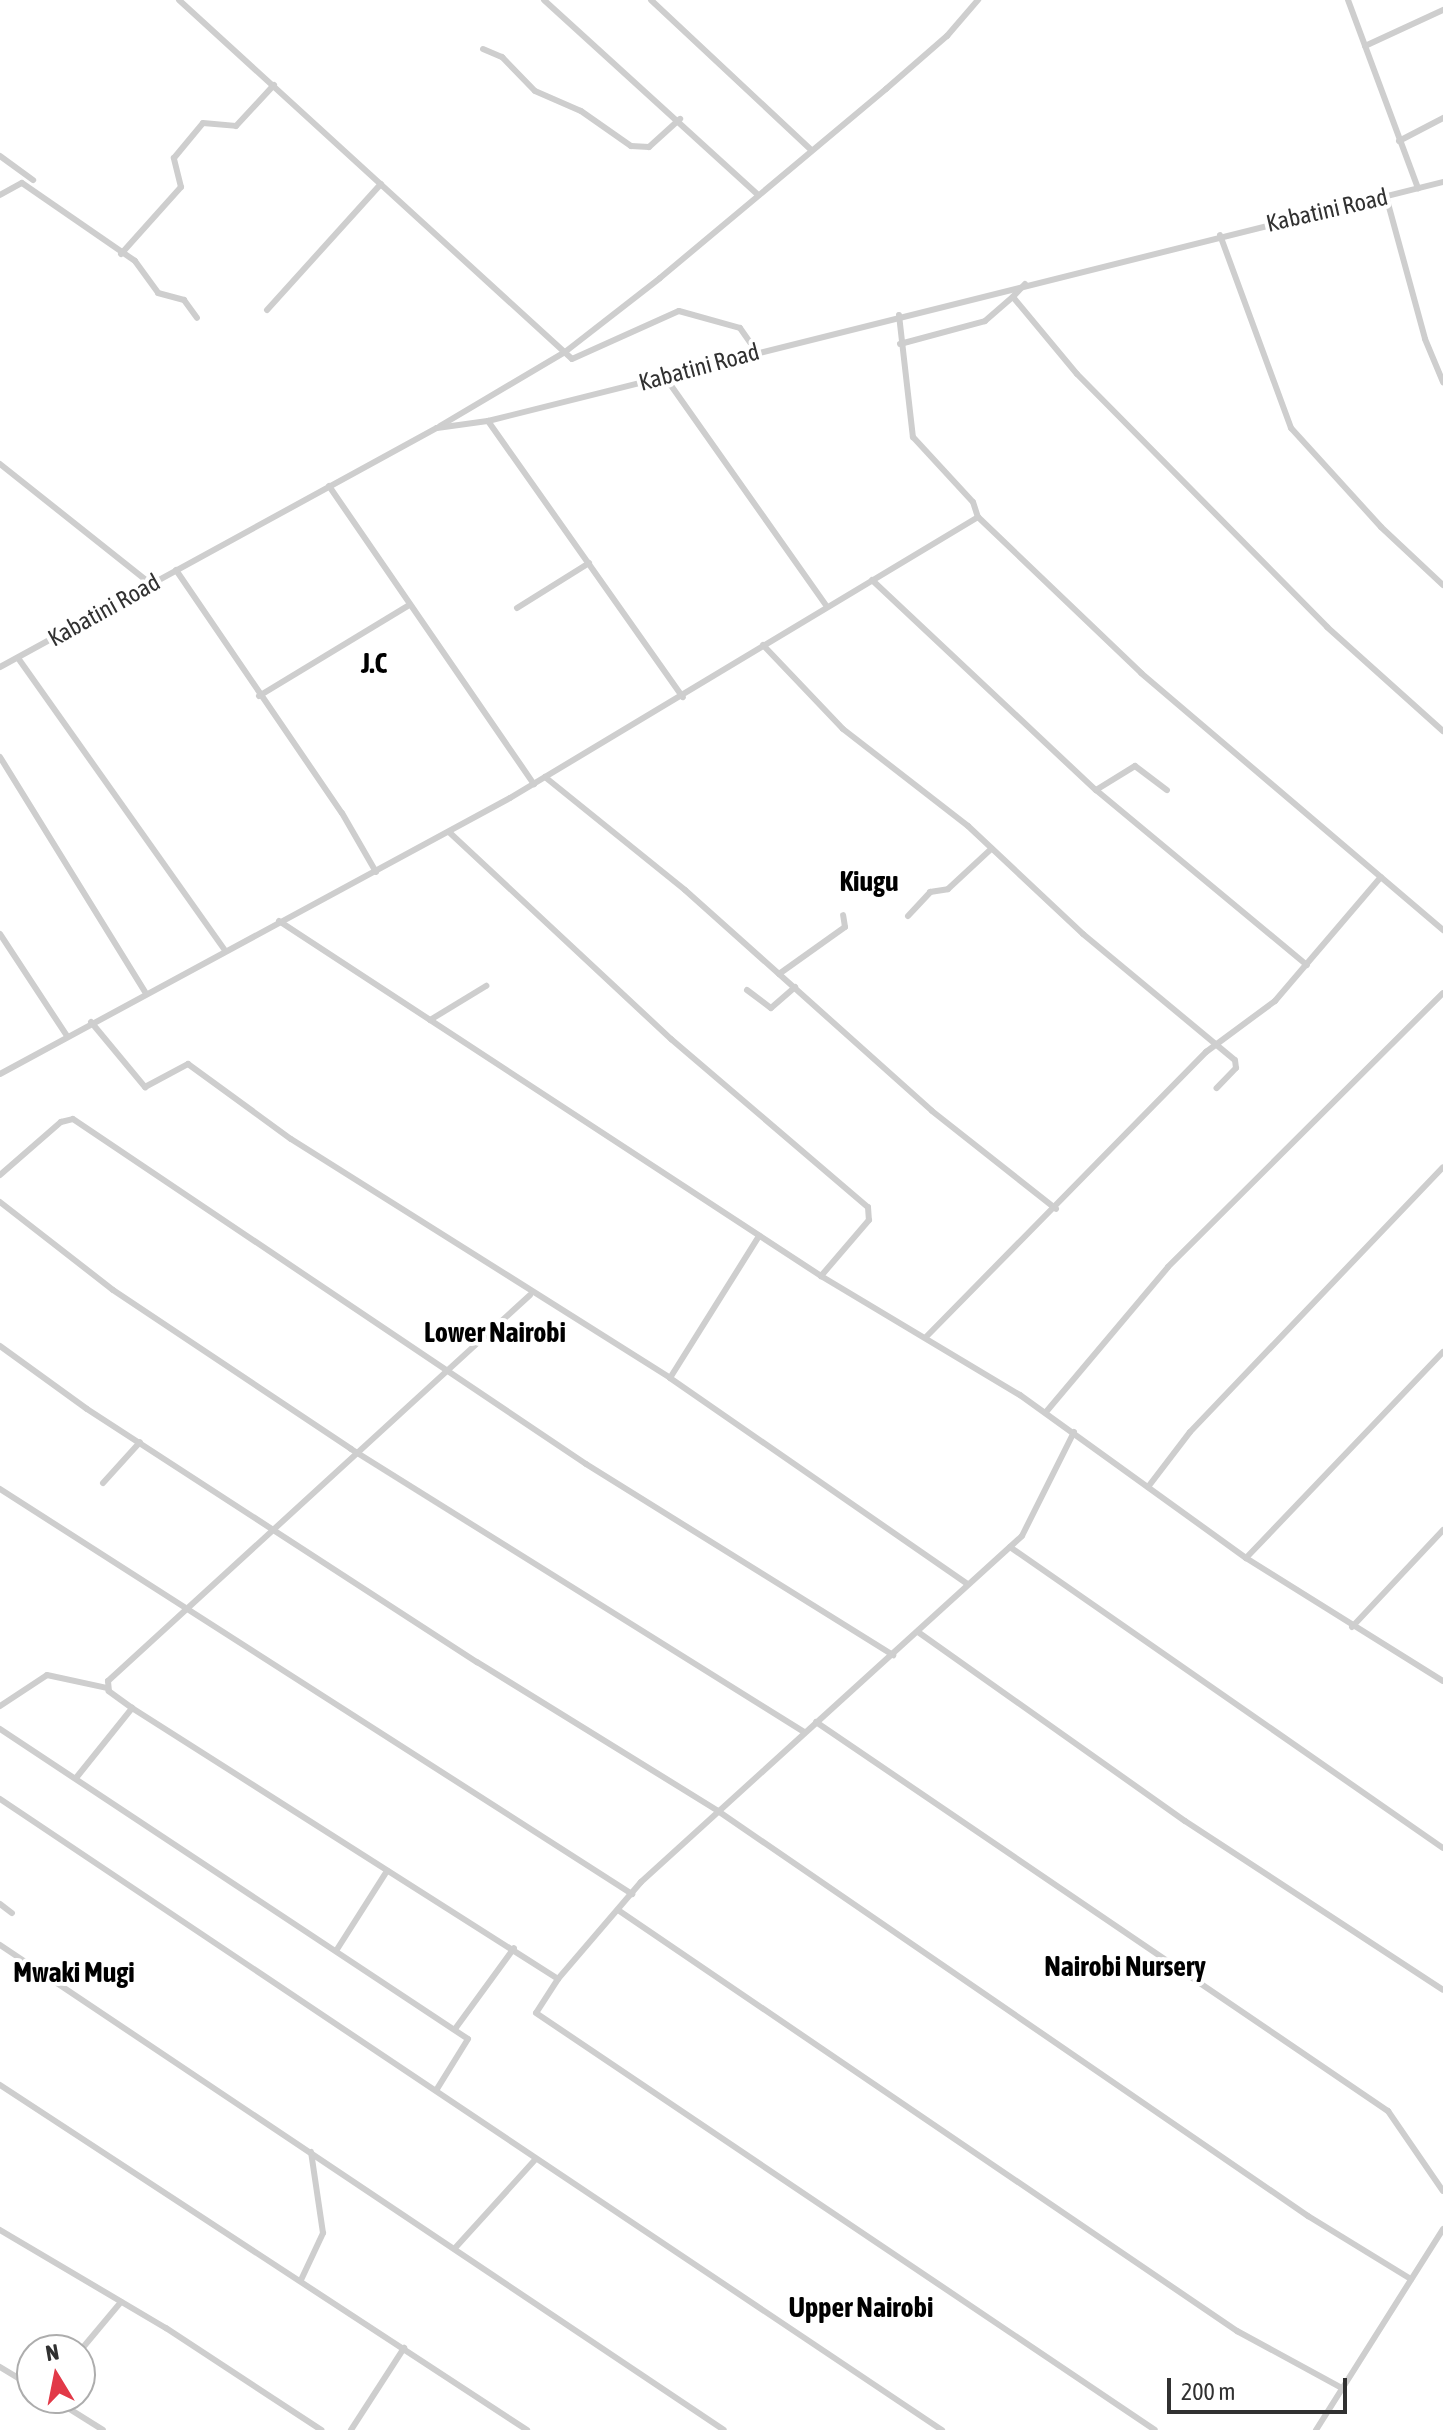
<!DOCTYPE html>
<style>
body{margin:0}
#map{position:relative;width:1443px;height:2430px;overflow:hidden;background:#fff;font-family:"Asap Condensed",sans-serif}
div>[style]{position:absolute}
.street>*{height:6px;margin:-3px;padding:0 3px;transform-origin:3px;border-radius:3px;background:#cecece}
span{translate:-50% -50%;white-space:nowrap;text-align:center;line-height:1.15;-webkit-text-stroke:8px #fff;paint-order:stroke}
.street-label{font-size:24px;color:#313131}
.quarter-label{font-size:28px;color:#000;font-weight:700}
.north{position:absolute;left:16px;top:2334px;width:80px;height:80px;box-sizing:border-box;background:#fff;border:2px solid #adadad;border-radius:50%;rotate:350deg;font-size:22px;font-weight:700;line-height:32px;text-align:center;color:#313131}
.north::after{content:'';display:block;margin:auto;width:28px;height:36px;background:#e23948;clip-path:polygon(50% 0,100% 100%,50% 72%,0 100%)}
.scale{position:absolute;left:1167px;top:2378px;width:180px;height:36px;box-sizing:border-box;border:4px solid #313131;border-top:0;padding-left:10px;font-size:24px;line-height:28px;white-space:nowrap;color:#313131;-webkit-text-stroke:6px #fff;paint-order:stroke}
</style>
<div id="map">
<div class="street">
<div style="left:179px;top:0;width:532px;rotate:42.41deg"></div>
<div style="left:572px;top:359px;width:117px;rotate:-24.2deg"></div>
<div style="left:679px;top:311px;width:63px;rotate:15.6deg"></div>
<div style="left:740px;top:328px;width:29px;rotate:55deg"></div>
<div style="left:544px;top:0;width:290px;rotate:42.3deg"></div>
<div style="left:651px;top:0;width:218px;rotate:43.1deg"></div>
<div style="left:1348px;top:0;width:201px;rotate:69.6deg"></div>
<div style="left:1365px;top:46px;width:86px;rotate:-24.8deg"></div>
<div style="left:483px;top:49px;width:21px;rotate:23deg"></div>
<div style="left:502px;top:57px;width:47px;rotate:45.9deg"></div>
<div style="left:535px;top:91px;width:50px;rotate:23.5deg"></div>
<div style="left:581px;top:111px;width:61px;rotate:35deg"></div>
<div style="left:631px;top:146px;width:18px;rotate:3deg"></div>
<div style="left:649px;top:147px;width:42px;rotate:-42.1deg"></div>
<div style="left:1399px;top:141px;width:50px;rotate:-27.6deg"></div>
<div style="left:0;top:156px;width:41px;rotate:36deg"></div>
<div style="left:0;top:195px;width:25px;rotate:-29deg"></div>
<div style="left:22px;top:183px;width:137px;rotate:34.6deg"></div>
<div style="left:135px;top:261px;width:39px;rotate:54deg"></div>
<div style="left:158px;top:293px;width:27px;rotate:15deg"></div>
<div style="left:184px;top:300px;width:22px;rotate:54deg"></div>
<div style="left:1386px;top:196px;width:148px;rotate:74.7deg"></div>
<div style="left:1425px;top:339px;width:47px;rotate:67.3deg"></div>
<div style="left:1220px;top:235px;width:206px;rotate:69.8deg"></div>
<div style="left:1291px;top:428px;width:134px;rotate:47.7deg"></div>
<div style="left:1381px;top:527px;width:85px;rotate:43.1deg"></div>
<div style="left:121px;top:254px;width:90px;rotate:-48.2deg"></div>
<div style="left:181px;top:187px;width:30px;rotate:-104deg"></div>
<div style="left:174px;top:158px;width:45px;rotate:-50.4deg"></div>
<div style="left:203px;top:123px;width:33px;rotate:5deg"></div>
<div style="left:236px;top:126px;width:56px;rotate:-47.2deg"></div>
<div style="left:1025px;top:284px;width:18px;rotate:133deg"></div>
<div style="left:1013px;top:297px;width:100px;rotate:50.3deg"></div>
<div style="left:1077px;top:374px;width:356px;rotate:45.3deg"></div>
<div style="left:1327px;top:627px;width:156px;rotate:41.9deg"></div>
<div style="left:267px;top:310px;width:170px;rotate:-47.9deg"></div>
<div style="left:899px;top:315px;width:123px;rotate:83.5deg"></div>
<div style="left:913px;top:437px;width:88px;rotate:47.3deg"></div>
<div style="left:973px;top:502px;width:16px;rotate:72deg"></div>
<div style="left:978px;top:517px;width:226px;rotate:43.7deg"></div>
<div style="left:1141px;top:673px;width:397px;rotate:40.4deg"></div>
<div style="left:900px;top:344px;width:88px;rotate:-15.1deg"></div>
<div style="left:985px;top:321px;width:37px;rotate:-41deg"></div>
<div style="left:665px;top:377px;width:281px;rotate:54.8deg"></div>
<div style="left:488px;top:421px;width:338px;rotate:54.8deg"></div>
<div style="left:440px;top:426px;width:145px;rotate:-30.6deg"></div>
<div style="left:565px;top:352px;width:120px;rotate:-37.9deg"></div>
<div style="left:660px;top:278px;width:295px;rotate:-39.9deg"></div>
<div style="left:886px;top:89px;width:81px;rotate:-41deg"></div>
<div style="left:947px;top:36px;width:48px;rotate:-49.3deg"></div>
<div style="left:0;top:464px;width:193px;rotate:38.5deg"></div>
<div style="left:329px;top:486px;width:362px;rotate:55.5deg"></div>
<div style="left:176px;top:570px;width:294px;rotate:55.7deg"></div>
<div style="left:342px;top:813px;width:68px;rotate:60deg"></div>
<div style="left:872px;top:580px;width:307px;rotate:43.2deg"></div>
<div style="left:1096px;top:790px;width:274px;rotate:39.7deg"></div>
<div style="left:517px;top:608px;width:85px;rotate:-32deg"></div>
<div style="left:763px;top:645px;width:116px;rotate:46.4deg"></div>
<div style="left:843px;top:729px;width:158px;rotate:37.8deg"></div>
<div style="left:968px;top:826px;width:158px;rotate:43.2deg"></div>
<div style="left:1083px;top:934px;width:197px;rotate:39.7deg"></div>
<div style="left:1235px;top:1060px;width:8px;rotate:83deg"></div>
<div style="left:1236px;top:1068px;width:28px;rotate:134deg"></div>
<div style="left:18px;top:658px;width:357px;rotate:54.7deg"></div>
<div style="left:0;top:667px;width:498px;rotate:-28.7deg"></div>
<div style="left:437px;top:428px;width:51px;rotate:-7.8deg"></div>
<div style="left:488px;top:421px;width:984px;rotate:-14.05deg"></div>
<div style="left:259px;top:696px;width:175px;rotate:-31.2deg"></div>
<div style="left:0;top:757px;width:276px;rotate:58.3deg"></div>
<div style="left:545px;top:777px;width:180px;rotate:38.9deg"></div>
<div style="left:685px;top:890px;width:331px;rotate:41.8deg"></div>
<div style="left:932px;top:1111px;width:158px;rotate:38.3deg"></div>
<div style="left:1096px;top:790px;width:46px;rotate:-31.6deg"></div>
<div style="left:1135px;top:766px;width:40px;rotate:37deg"></div>
<div style="left:449px;top:832px;width:304px;rotate:43deg"></div>
<div style="left:671px;top:1039px;width:259px;rotate:40.5deg"></div>
<div style="left:868px;top:1207px;width:13px;rotate:86deg"></div>
<div style="left:869px;top:1220px;width:74px;rotate:130.6deg"></div>
<div style="left:908px;top:916px;width:33px;rotate:-47deg"></div>
<div style="left:930px;top:892px;width:18px;rotate:-9deg"></div>
<div style="left:948px;top:889px;width:59px;rotate:-42.9deg"></div>
<div style="left:279px;top:921px;width:648px;rotate:33.22deg"></div>
<div style="left:821px;top:1276px;width:232px;rotate:30.9deg"></div>
<div style="left:1020px;top:1395px;width:279px;rotate:35.8deg"></div>
<div style="left:1246px;top:1558px;width:232px;rotate:32deg"></div>
<div style="left:0;top:934px;width:122px;rotate:56.7deg"></div>
<div style="left:779px;top:974px;width:81px;rotate:-35.5deg"></div>
<div style="left:845px;top:927px;width:12px;rotate:-99deg"></div>
<div style="left:747px;top:990px;width:30px;rotate:37deg"></div>
<div style="left:771px;top:1008px;width:32px;rotate:-41deg"></div>
<div style="left:430px;top:1020px;width:66px;rotate:-31.3deg"></div>
<div style="left:91px;top:1022px;width:85px;rotate:50.3deg"></div>
<div style="left:145px;top:1087px;width:49px;rotate:-28.1deg"></div>
<div style="left:188px;top:1064px;width:127px;rotate:36.1deg"></div>
<div style="left:291px;top:1139px;width:448px;rotate:32.2deg"></div>
<div style="left:670px;top:1378px;width:361px;rotate:34.7deg"></div>
<div style="left:0;top:1074px;width:580px;rotate:-28.42deg"></div>
<div style="left:510px;top:798px;width:546px;rotate:-30.98deg"></div>
<div style="left:0;top:1175px;width:81px;rotate:-41deg"></div>
<div style="left:61px;top:1122px;width:12px;rotate:-14deg"></div>
<div style="left:73px;top:1119px;width:618px;rotate:33.92deg"></div>
<div style="left:586px;top:1464px;width:362px;rotate:31.9deg"></div>
<div style="left:0;top:1202px;width:143px;rotate:37.9deg"></div>
<div style="left:113px;top:1290px;width:286px;rotate:33.7deg"></div>
<div style="left:351px;top:1449px;width:534px;rotate:31.99deg"></div>
<div style="left:926px;top:1337px;width:400px;rotate:-45.5deg"></div>
<div style="left:1206px;top:1052px;width:86px;rotate:-36.5deg"></div>
<div style="left:1275px;top:1001px;width:163px;rotate:-49.5deg"></div>
<div style="left:0;top:1346px;width:107px;rotate:35.9deg"></div>
<div style="left:87px;top:1409px;width:465px;rotate:33deg"></div>
<div style="left:477px;top:1662px;width:283px;rotate:31.7deg"></div>
<div style="left:718px;top:1811px;width:716px;rotate:34.47deg"></div>
<div style="left:1308px;top:2216px;width:121px;rotate:31.5deg"></div>
<div style="left:670px;top:1378px;width:168px;rotate:-57.9deg"></div>
<div style="left:1046px;top:1412px;width:189px;rotate:-49.9deg"></div>
<div style="left:1168px;top:1267px;width:388px;rotate:-44.9deg"></div>
<div style="left:1074px;top:1432px;width:116px;rotate:116.6deg"></div>
<div style="left:1022px;top:1536px;width:515px;rotate:137.76deg"></div>
<div style="left:641px;top:1882px;width:128px;rotate:130.6deg"></div>
<div style="left:558px;top:1979px;width:40px;rotate:122.9deg"></div>
<div style="left:536px;top:2013px;width:746px;rotate:33.97deg"></div>
<div style="left:103px;top:1483px;width:55px;rotate:-47.9deg"></div>
<div style="left:1148px;top:1487px;width:69px;rotate:-52.6deg"></div>
<div style="left:1190px;top:1432px;width:366px;rotate:-46.3deg"></div>
<div style="left:0;top:1489px;width:751px;rotate:32.65deg"></div>
<div style="left:1010px;top:1547px;width:527px;rotate:34.81deg"></div>
<div style="left:1246px;top:1558px;width:285px;rotate:-46.3deg"></div>
<div style="left:1352px;top:1627px;width:133px;rotate:-46.8deg"></div>
<div style="left:918px;top:1632px;width:327px;rotate:35.3deg"></div>
<div style="left:1185px;top:1821px;width:308px;rotate:33.2deg"></div>
<div style="left:0;top:1706px;width:56px;rotate:-33.4deg"></div>
<div style="left:47px;top:1675px;width:61px;rotate:12.2deg"></div>
<div style="left:132px;top:1708px;width:505px;rotate:32.46deg"></div>
<div style="left:816px;top:1722px;width:692px;rotate:34.22deg"></div>
<div style="left:1388px;top:2111px;width:97px;rotate:55.5deg"></div>
<div style="left:0;top:1729px;width:561px;rotate:33.52deg"></div>
<div style="left:468px;top:2039px;width:59px;rotate:121.8deg"></div>
<div style="left:76px;top:1778px;width:90px;rotate:-51.3deg"></div>
<div style="left:132px;top:1708px;width:29px;rotate:-144deg"></div>
<div style="left:109px;top:1691px;width:10px;rotate:-96deg"></div>
<div style="left:108px;top:1681px;width:572px;rotate:-42.45deg"></div>
<div style="left:0;top:1799px;width:1134px;rotate:33.82deg"></div>
<div style="left:0;top:1904px;width:15px;rotate:37deg"></div>
<div style="left:618px;top:1910px;width:749px;rotate:34.22deg"></div>
<div style="left:1237px;top:2331px;width:119px;rotate:28.5deg"></div>
<div style="left:0;top:1945px;width:871px;rotate:33.82deg"></div>
<div style="left:336px;top:1951px;width:95px;rotate:-57.5deg"></div>
<div style="left:455px;top:2029px;width:100px;rotate:-53.9deg"></div>
<div style="left:0;top:2085px;width:630px;rotate:33.21deg"></div>
<div style="left:0;top:2230px;width:193px;rotate:30.6deg"></div>
<div style="left:166px;top:2328px;width:186px;rotate:33.3deg"></div>
<div style="left:456px;top:2247px;width:118px;rotate:-47.8deg"></div>
<div style="left:301px;top:2280px;width:52px;rotate:-64.9deg"></div>
<div style="left:323px;top:2233px;width:82px;rotate:-98.4deg"></div>
<div style="left:80px;top:2351px;width:64px;rotate:-50.1deg"></div>
<div style="left:0;top:2367px;width:37px;rotate:31deg"></div>
<div style="left:52px;top:2398px;width:60px;rotate:32.1deg"></div>
<div style="left:351px;top:2430px;width:98px;rotate:-57.1deg"></div>
<div style="left:1316px;top:2430px;width:238px;rotate:-57.7deg"></div>
</div>
<div class="street-label">
<span style="left:1327px;top:210px;rotate:-13deg">Kabatini Road</span>
<span style="left:699px;top:367px;rotate:-15deg">Kabatini Road</span>
<span style="left:104px;top:610px;rotate:-29deg">Kabatini Road</span>
</div>
<div class="quarter-label">
<span style="left:374px;top:663px">J.C</span>
<span style="left:869px;top:881px">Kiugu</span>
<span style="left:495px;top:1332px">Lower Nairobi</span>
<span style="left:1125px;top:1966px">Nairobi Nursery</span>
<span style="left:74px;top:1972px">Mwaki Mugi</span>
<span style="left:861px;top:2307px">Upper Nairobi</span>
</div>
<div class="north">N</div>
<div class="scale">200 m</div>
</div>
